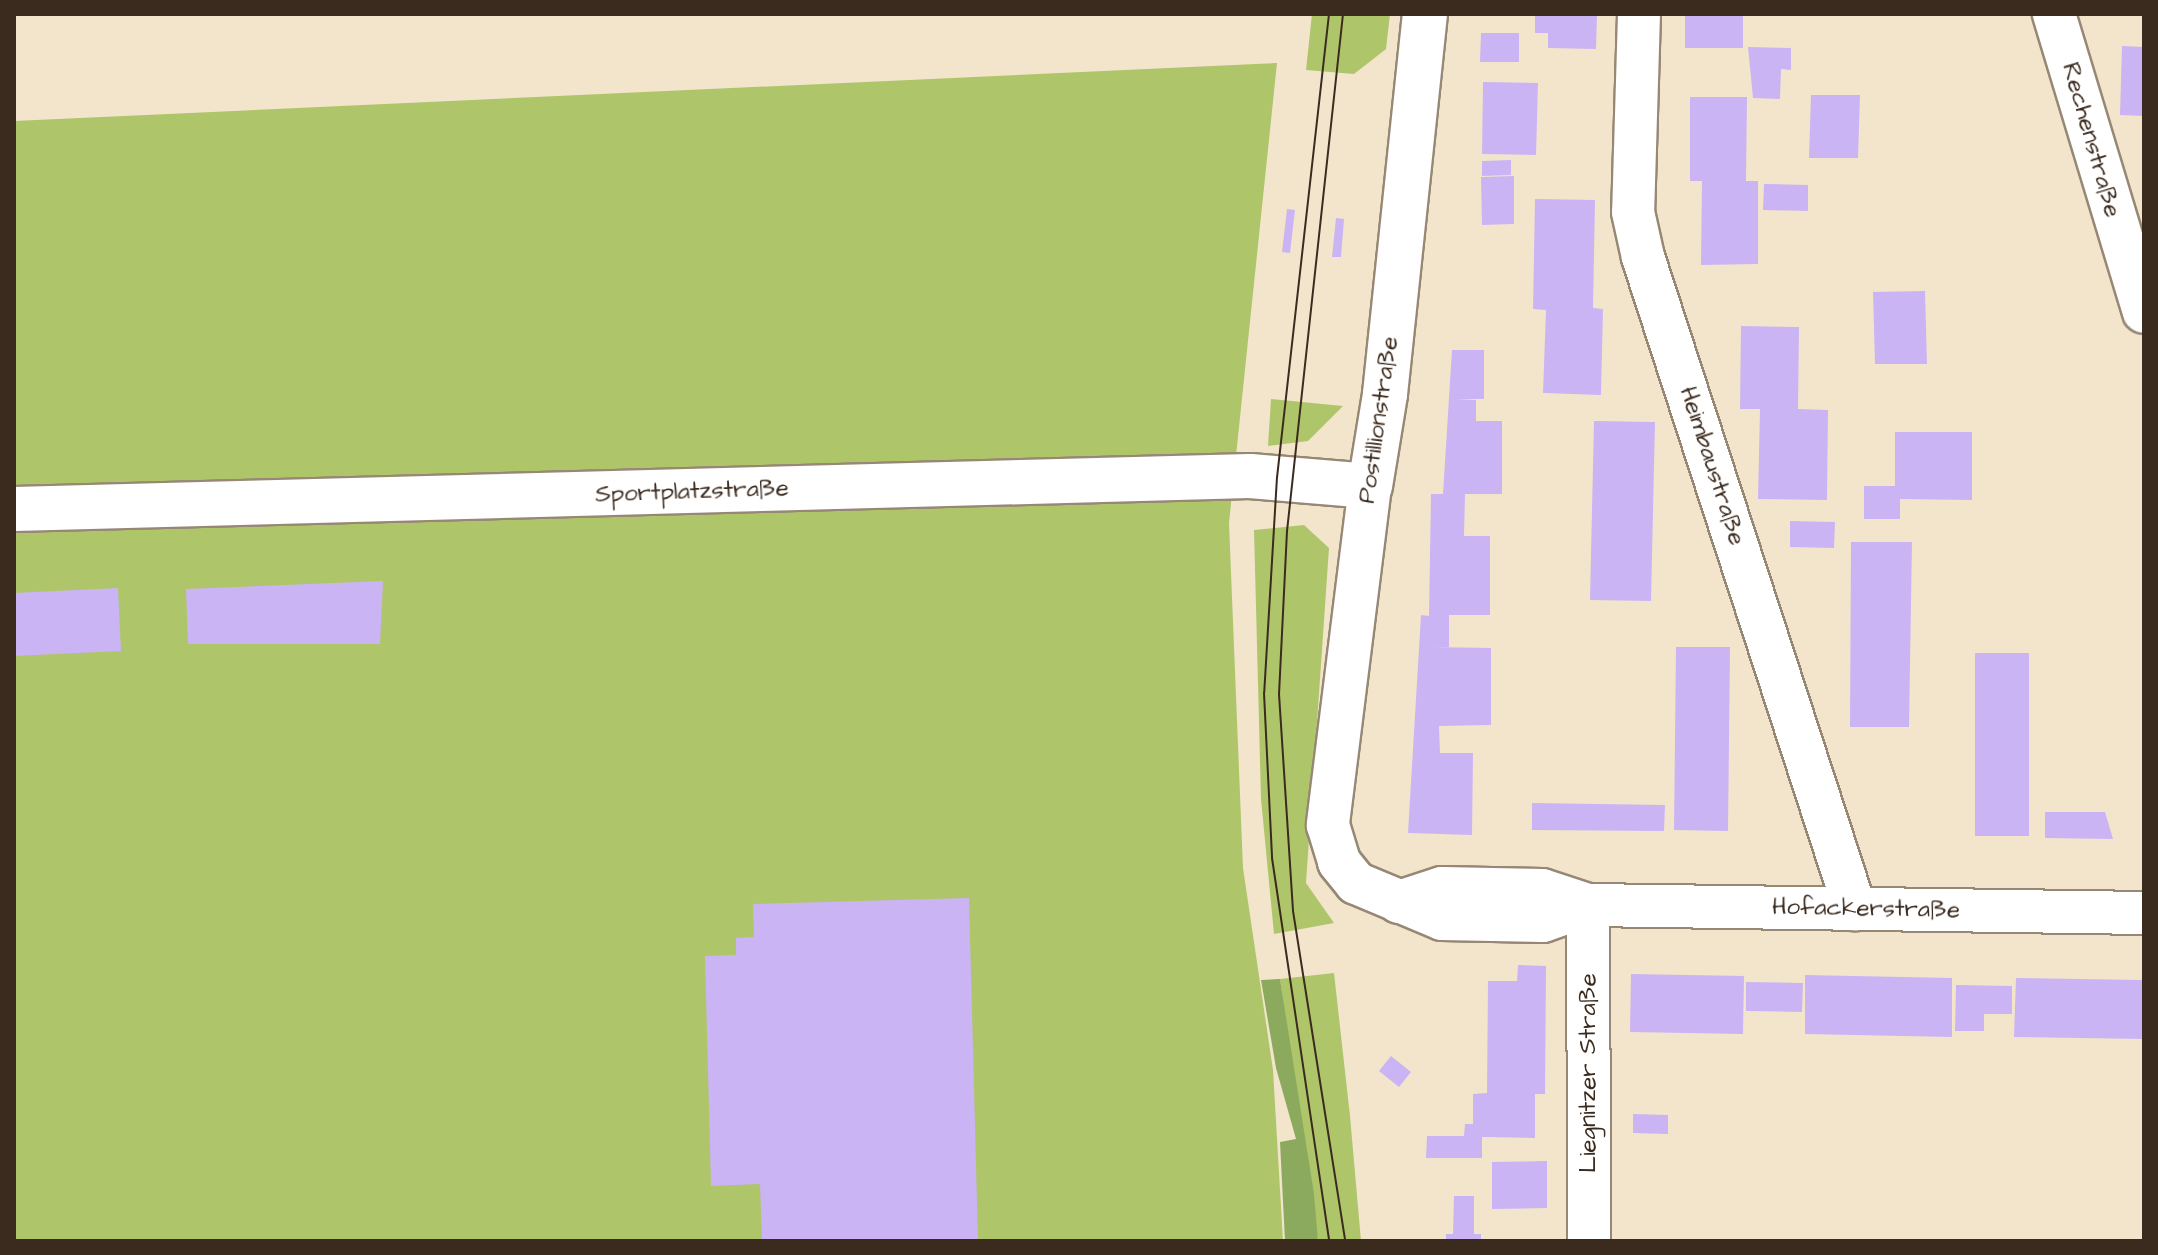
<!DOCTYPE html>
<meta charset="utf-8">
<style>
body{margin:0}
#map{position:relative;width:2158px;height:1255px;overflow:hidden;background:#f3e5cc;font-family:"Architects Daughter",sans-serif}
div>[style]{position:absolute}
.green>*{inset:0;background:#afc56a}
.forest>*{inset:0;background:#8baa5e}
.building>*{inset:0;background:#cab4f4}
.roads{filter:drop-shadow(2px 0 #978875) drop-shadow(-2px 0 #978875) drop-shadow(0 2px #978875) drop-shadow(0 -2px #978875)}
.street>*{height:42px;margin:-21px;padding:0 21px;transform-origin:21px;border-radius:21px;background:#fff}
.secondary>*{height:44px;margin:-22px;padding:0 22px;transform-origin:22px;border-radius:22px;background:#fff}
.tram>*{height:2px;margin:-1px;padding:0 1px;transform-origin:1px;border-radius:1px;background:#3b2a1e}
span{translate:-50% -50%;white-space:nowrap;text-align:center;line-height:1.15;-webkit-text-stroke:6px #fff;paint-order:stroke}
.street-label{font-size:24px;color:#3b2a1e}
.frame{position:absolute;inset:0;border:16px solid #3b2a1e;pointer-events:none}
</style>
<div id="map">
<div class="green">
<div style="clip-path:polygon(1312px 14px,1390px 14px,1386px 49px,1354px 74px,1306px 70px)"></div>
<div style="clip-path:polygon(1277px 63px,1229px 523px,1243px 868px,1273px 1070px,1283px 1241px,14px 1241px,14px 121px)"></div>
<div style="clip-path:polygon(1271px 399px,1343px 406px,1308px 441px,1268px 446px)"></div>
<div style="clip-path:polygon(1304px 525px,1329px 548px,1306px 883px,1334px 923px,1274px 934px,1261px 799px,1254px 530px)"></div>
<div style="clip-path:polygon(1334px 973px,1350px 1116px,1361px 1241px,1318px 1241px,1280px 979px)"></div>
</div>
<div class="forest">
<div style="clip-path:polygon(1280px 979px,1314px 1194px,1318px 1241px,1285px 1241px,1280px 1142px,1296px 1139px,1276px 1068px,1261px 980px)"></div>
</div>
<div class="building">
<div style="clip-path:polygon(1535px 14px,1597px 14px,1596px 49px,1548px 48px,1548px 33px,1535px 33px)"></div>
<div style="clip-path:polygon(1685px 14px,1743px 14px,1743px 48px,1685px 48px)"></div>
<div style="clip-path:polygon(1481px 33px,1519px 33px,1519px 62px,1480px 62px)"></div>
<div style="clip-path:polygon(2122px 46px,2144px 47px,2144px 116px,2120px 115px)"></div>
<div style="clip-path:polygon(1748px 47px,1791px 48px,1791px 70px,1781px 69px,1780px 99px,1753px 98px)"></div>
<div style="clip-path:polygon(1483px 82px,1538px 83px,1536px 155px,1482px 154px)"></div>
<div style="clip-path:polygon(1811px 95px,1860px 95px,1858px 158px,1809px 158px)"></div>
<div style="clip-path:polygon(1690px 97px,1747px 97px,1746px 181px,1758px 181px,1758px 264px,1701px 265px,1702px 181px,1690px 181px)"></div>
<div style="clip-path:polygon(1511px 160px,1511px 175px,1482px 176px,1482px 161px)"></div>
<div style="clip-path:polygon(1514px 176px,1514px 224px,1482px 225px,1481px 177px)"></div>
<div style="clip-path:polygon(1764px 184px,1808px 185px,1808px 211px,1763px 210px)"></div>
<div style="clip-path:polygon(1535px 199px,1595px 200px,1593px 308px,1603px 309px,1601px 395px,1543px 393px,1546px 310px,1533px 309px)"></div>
<div style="clip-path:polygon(1287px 209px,1295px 210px,1290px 253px,1282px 252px)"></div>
<div style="clip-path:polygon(1336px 218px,1344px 219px,1341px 257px,1332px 257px)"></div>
<div style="clip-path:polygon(1925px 291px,1927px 364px,1875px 364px,1873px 292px)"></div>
<div style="clip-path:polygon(1741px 326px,1799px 327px,1798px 409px,1828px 410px,1827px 500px,1758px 499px,1760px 409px,1740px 409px)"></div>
<div style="clip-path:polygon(1452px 350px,1484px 350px,1484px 399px,1456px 399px,1476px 400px,1476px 421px,1502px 421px,1502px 494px,1465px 494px,1464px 536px,1490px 536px,1490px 615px,1449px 615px,1449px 647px,1432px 647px,1491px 648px,1491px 725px,1439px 726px,1440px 753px,1473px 753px,1472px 835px,1408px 833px,1421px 615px,1429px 616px,1431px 494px,1443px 494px)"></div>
<div style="clip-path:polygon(1594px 421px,1655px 422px,1651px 601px,1590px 600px)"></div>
<div style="clip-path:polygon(1895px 432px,1972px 432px,1972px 500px,1900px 499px,1900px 519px,1864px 519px,1864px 486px,1895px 486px)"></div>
<div style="clip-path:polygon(1790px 521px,1835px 522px,1834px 548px,1790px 547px)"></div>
<div style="clip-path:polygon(1851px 542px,1912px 542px,1909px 727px,1850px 727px)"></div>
<div style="clip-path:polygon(383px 581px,380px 644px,188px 644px,186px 589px)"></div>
<div style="clip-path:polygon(118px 588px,121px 651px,14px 656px,14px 593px)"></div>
<div style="clip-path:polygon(1676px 647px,1730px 647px,1728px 831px,1674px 830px)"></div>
<div style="clip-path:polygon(1975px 653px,2029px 653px,2029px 836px,1975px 836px)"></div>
<div style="clip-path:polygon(1532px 803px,1665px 805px,1664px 831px,1532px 830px)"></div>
<div style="clip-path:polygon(2045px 812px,2105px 812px,2113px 839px,2045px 838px)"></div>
<div style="clip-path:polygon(969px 898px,978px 1241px,762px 1241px,760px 1184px,711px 1186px,705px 956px,736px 955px,736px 938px,754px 937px,753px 904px)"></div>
<div style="clip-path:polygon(1518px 965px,1546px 966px,1545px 1094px,1535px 1094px,1535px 1138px,1482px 1137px,1482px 1158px,1426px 1158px,1427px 1136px,1464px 1136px,1465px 1124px,1473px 1124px,1473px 1094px,1487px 1093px,1488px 981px,1517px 981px)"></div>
<div style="clip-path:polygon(1631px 974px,1744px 976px,1743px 1034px,1630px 1032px)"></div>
<div style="clip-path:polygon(1805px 975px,1952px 978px,1952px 1037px,1805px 1034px)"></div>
<div style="clip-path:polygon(2016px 978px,2144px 980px,2144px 1039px,2014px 1037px)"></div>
<div style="clip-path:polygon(1746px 982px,1803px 983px,1802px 1012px,1746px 1011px)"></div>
<div style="clip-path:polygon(1956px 985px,2012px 986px,2012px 1014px,1984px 1014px,1984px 1031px,1955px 1031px)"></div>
<div style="clip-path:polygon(1391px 1056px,1411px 1072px,1399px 1087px,1379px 1071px)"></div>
<div style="clip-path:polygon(1633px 1114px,1668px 1115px,1668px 1134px,1633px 1133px)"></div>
<div style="clip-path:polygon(1547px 1161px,1547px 1208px,1492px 1209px,1492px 1162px)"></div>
<div style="clip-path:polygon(1454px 1196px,1474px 1196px,1474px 1234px,1481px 1234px,1481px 1241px,1446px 1241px,1446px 1234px,1453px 1234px)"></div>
</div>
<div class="roads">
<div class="street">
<div style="left:1639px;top:14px;width:198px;rotate:91.7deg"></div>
<div style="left:1633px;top:212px;width:46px;rotate:77.5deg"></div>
<div style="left:1643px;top:257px;width:686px;rotate:71.99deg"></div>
<div style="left:2054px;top:14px;width:311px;rotate:73.2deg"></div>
<div style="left:1370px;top:486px;width:342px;rotate:97.1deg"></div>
<div style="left:1328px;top:825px;width:39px;rotate:73deg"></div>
<div style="left:1339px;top:862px;width:27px;rotate:51deg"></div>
<div style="left:1356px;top:883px;width:93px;rotate:22.7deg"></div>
<div style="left:1442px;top:919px;width:101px;rotate:1.1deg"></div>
<div style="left:1543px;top:921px;width:48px;rotate:-19.6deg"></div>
<div style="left:1399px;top:902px;width:45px;rotate:-18deg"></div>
<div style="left:1442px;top:888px;width:100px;rotate:1.1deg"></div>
<div style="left:1542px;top:890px;width:48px;rotate:18.1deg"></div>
<div style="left:1588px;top:905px;width:556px;rotate:0.82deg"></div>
<div style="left:1588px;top:905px;width:336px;rotate:89.8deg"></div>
</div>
<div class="secondary">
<div style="left:14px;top:509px;width:1236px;rotate:-1.53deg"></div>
<div style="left:1250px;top:476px;width:120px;rotate:4.8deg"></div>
<div style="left:1370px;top:486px;width:93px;rotate:-80.7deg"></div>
<div style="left:1385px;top:394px;width:382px;rotate:-84deg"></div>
</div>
</div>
<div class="tram">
<div style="left:1329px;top:14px;width:466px;rotate:96.4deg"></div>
<div style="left:1277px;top:477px;width:216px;rotate:93.4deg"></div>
<div style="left:1264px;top:693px;width:165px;rotate:87.2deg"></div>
<div style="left:1272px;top:858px;width:387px;rotate:81.5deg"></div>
<div style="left:1343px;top:14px;width:520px;rotate:96.18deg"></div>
<div style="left:1287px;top:531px;width:163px;rotate:92.8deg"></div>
<div style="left:1279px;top:694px;width:217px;rotate:86.3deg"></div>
<div style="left:1293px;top:911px;width:334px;rotate:81deg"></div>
</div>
<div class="street-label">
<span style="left:2091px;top:140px;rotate:74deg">Rechenstraße</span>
<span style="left:1379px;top:420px;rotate:-82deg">Postillionstraße</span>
<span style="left:1712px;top:466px;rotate:72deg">Heimbaustraße</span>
<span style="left:692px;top:492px;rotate:-2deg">Sportplatzstraße</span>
<span style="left:1866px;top:909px;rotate:1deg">Hofackerstraße</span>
<span style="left:1589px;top:1073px;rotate:-90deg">Liegnitzer Straße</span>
</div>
<div class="frame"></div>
</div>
